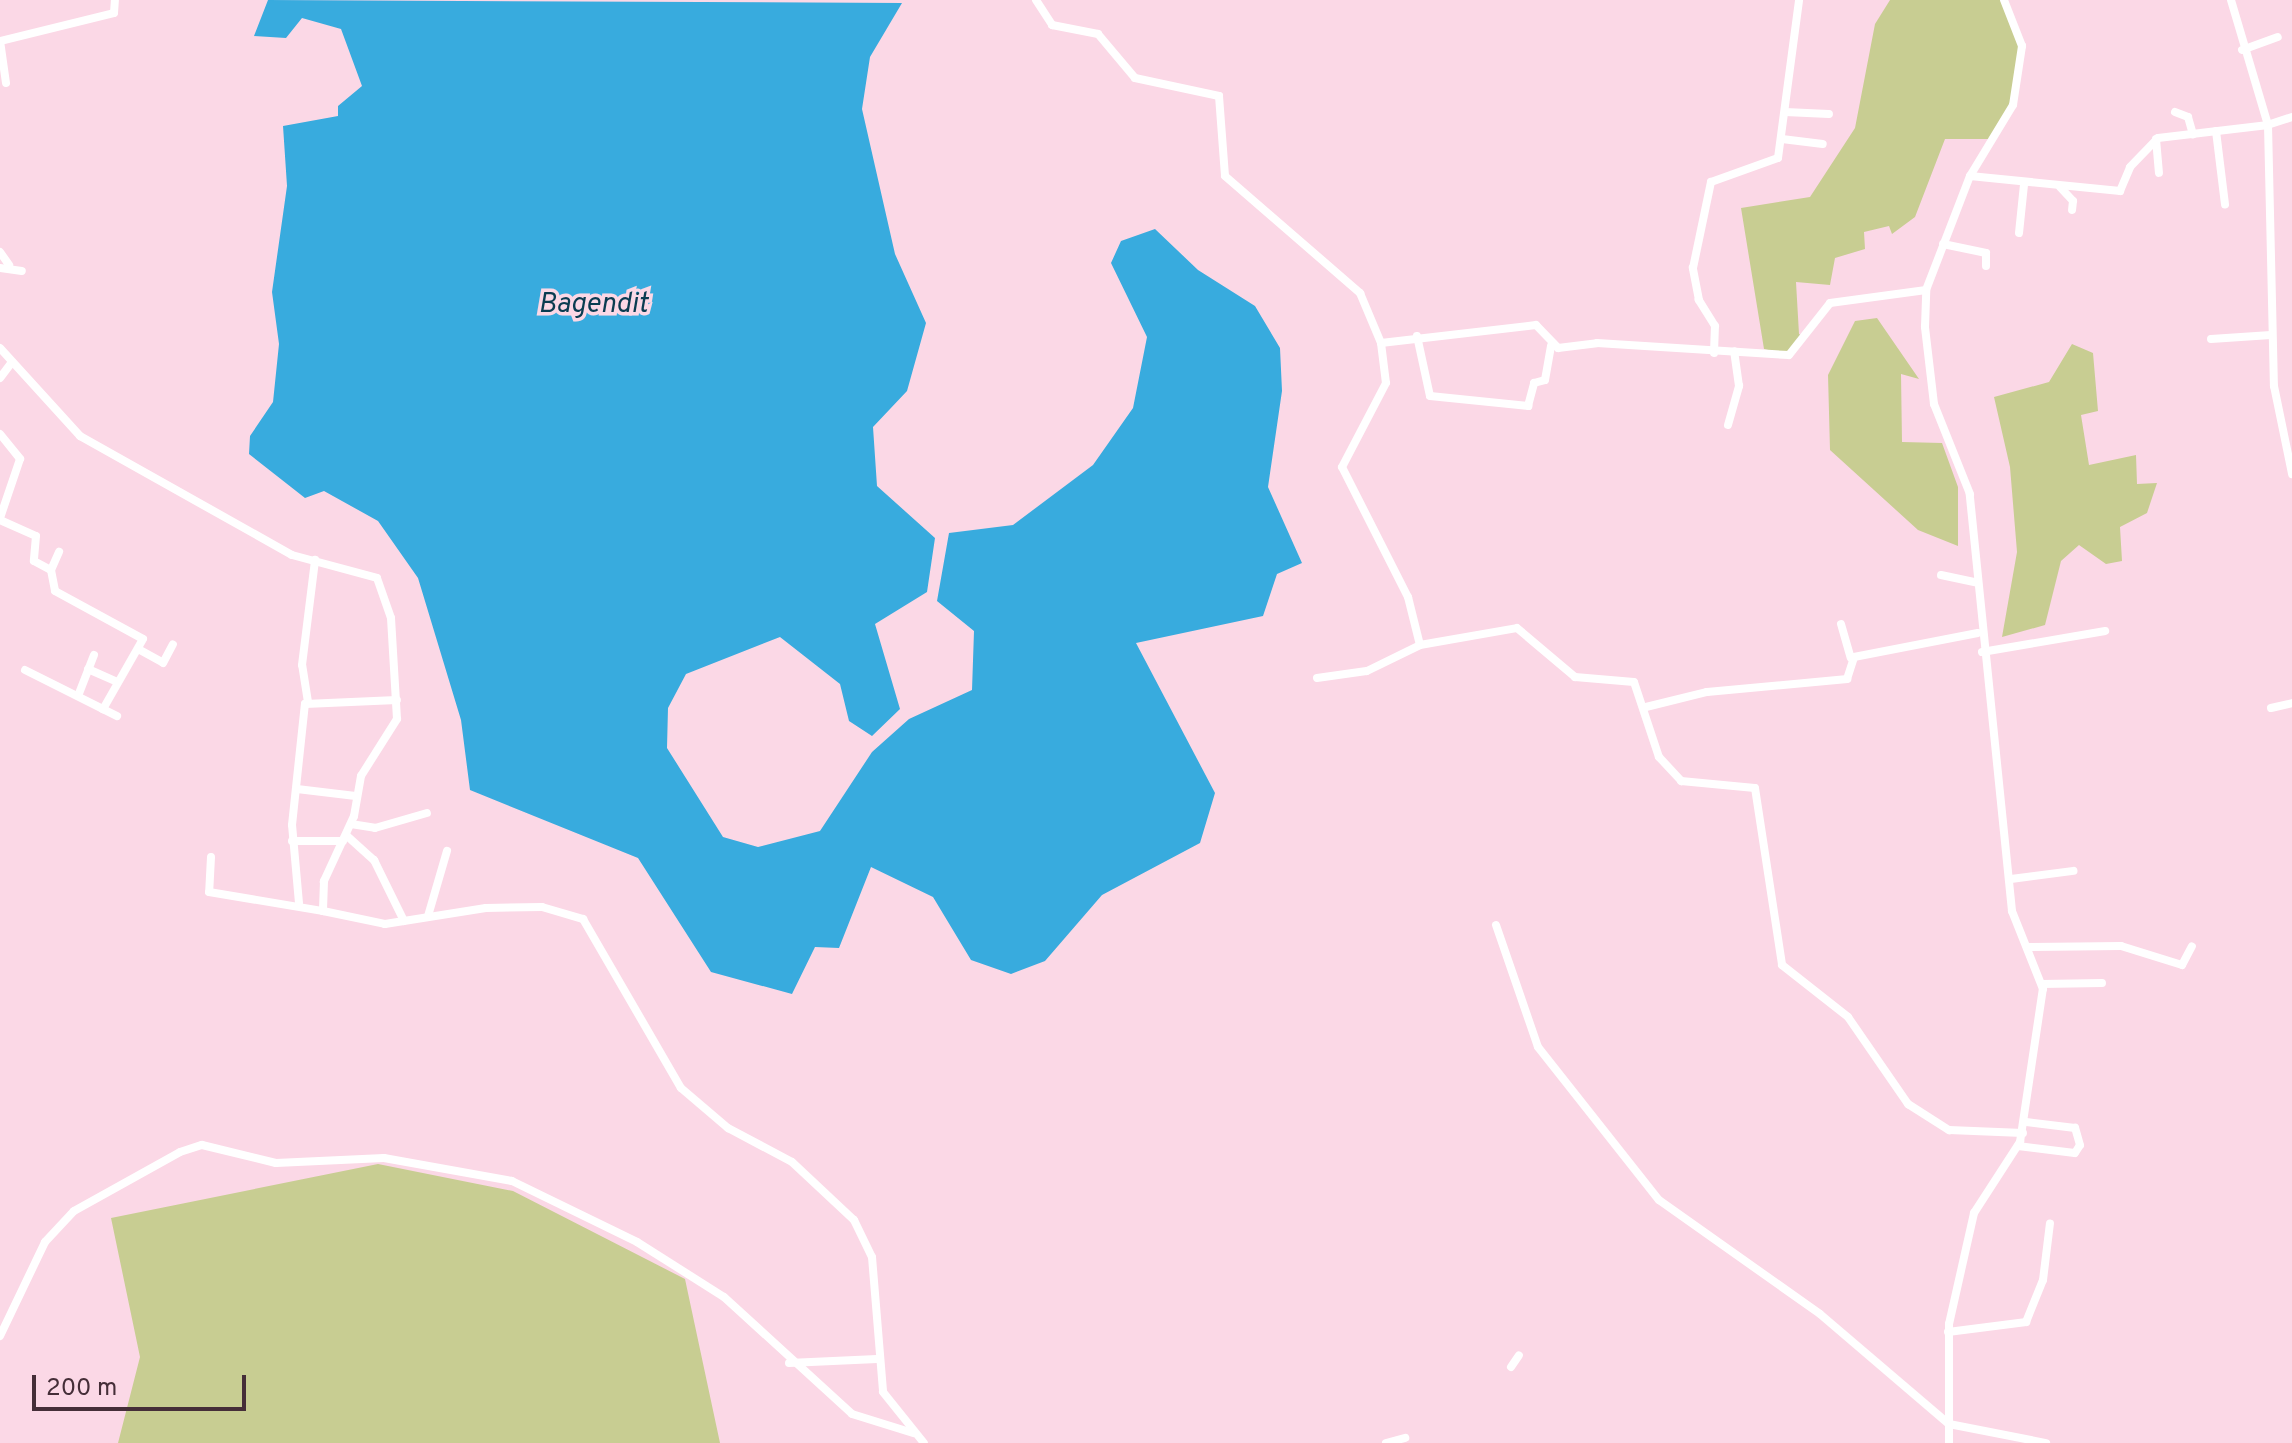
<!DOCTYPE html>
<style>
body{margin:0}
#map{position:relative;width:2292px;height:1443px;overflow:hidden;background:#fbd8e6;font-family:Overpass,sans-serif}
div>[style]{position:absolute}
.green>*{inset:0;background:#c8cd92}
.water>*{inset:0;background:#38abde}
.minor>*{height:8px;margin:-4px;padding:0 4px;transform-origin:4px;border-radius:4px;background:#fff}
span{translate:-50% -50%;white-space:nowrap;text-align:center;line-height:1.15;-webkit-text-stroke:7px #fbd8e6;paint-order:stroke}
.water-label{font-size:28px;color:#0a3c51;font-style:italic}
.scale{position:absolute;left:32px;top:1375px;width:214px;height:36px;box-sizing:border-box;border:4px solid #452e38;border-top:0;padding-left:10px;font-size:24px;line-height:28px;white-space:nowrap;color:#452e38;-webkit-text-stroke:6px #fbd8e6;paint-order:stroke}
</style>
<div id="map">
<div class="green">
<div style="clip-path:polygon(1890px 0,2003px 0,2021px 40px,2013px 105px,1994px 139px,1945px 139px,1915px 217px,1892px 234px,1889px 226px,1864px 232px,1865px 249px,1835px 258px,1830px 285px,1796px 282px,1799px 334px,1806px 338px,1786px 354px,1764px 349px,1741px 208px,1810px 197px,1855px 128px,1875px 24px)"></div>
<div style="clip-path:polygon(1877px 318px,1919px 379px,1901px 374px,1902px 442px,1942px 443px,1958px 487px,1958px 546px,1918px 530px,1830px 450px,1828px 375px,1855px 321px)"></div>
<div style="clip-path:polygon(2072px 344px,2093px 353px,2098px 411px,2081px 415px,2089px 465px,2136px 455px,2137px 484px,2157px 483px,2147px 513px,2120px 527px,2122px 561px,2106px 564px,2079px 545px,2061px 561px,2045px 625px,2002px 637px,2017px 552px,2010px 467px,1994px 397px,2049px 382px)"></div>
<div style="clip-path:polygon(378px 1164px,513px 1191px,685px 1279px,720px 1443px,118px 1443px,140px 1357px,111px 1218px)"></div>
</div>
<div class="water">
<div style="clip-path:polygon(268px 0,902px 3px,870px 57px,862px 109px,895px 254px,926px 323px,907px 391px,873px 427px,877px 486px,935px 538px,927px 592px,875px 624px,900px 709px,872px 736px,849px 721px,840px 684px,780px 637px,686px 674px,668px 708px,667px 748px,723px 837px,758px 847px,820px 831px,872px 752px,909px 719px,972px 690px,974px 631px,937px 601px,949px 533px,1013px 525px,1093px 465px,1133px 408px,1147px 337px,1111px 263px,1121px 241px,1155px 229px,1198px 270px,1255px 306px,1280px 348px,1282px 391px,1268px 487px,1302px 563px,1277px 574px,1263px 616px,1136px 643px,1215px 793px,1200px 843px,1102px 895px,1045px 961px,1011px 974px,971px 960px,933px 897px,871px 867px,839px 948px,815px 947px,792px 994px,711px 972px,638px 858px,470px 790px,461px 720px,418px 578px,378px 521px,324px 491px,305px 498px,249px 454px,250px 436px,273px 402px,279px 344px,272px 292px,287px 186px,283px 126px,338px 116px,338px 106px,362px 86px,341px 29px,302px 18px,286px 38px,254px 36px)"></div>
</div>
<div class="minor">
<div style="left:1036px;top:0;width:30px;rotate:57deg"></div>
<div style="left:1052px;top:25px;width:47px;rotate:11.1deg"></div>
<div style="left:1098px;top:34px;width:57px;rotate:49.9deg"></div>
<div style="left:1135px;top:78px;width:86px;rotate:12.1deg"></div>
<div style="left:1219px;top:96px;width:80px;rotate:85.7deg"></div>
<div style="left:1225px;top:176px;width:179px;rotate:40.9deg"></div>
<div style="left:1360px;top:293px;width:54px;rotate:67.2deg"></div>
<div style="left:1381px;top:343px;width:40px;rotate:82.9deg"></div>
<div style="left:1386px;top:383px;width:95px;rotate:117.6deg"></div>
<div style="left:1342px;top:467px;width:146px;rotate:63.1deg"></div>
<div style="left:1408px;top:597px;width:49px;rotate:76deg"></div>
<div style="left:1420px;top:645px;width:98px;rotate:-9.9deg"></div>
<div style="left:1517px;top:628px;width:76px;rotate:40.2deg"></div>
<div style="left:1575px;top:677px;width:59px;rotate:4.8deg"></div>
<div style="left:1634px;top:682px;width:79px;rotate:71.6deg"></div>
<div style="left:1659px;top:757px;width:33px;rotate:47deg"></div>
<div style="left:1681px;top:781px;width:74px;rotate:5.4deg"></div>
<div style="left:1755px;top:788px;width:179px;rotate:81.3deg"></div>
<div style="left:1782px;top:965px;width:84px;rotate:38.2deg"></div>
<div style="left:1848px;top:1017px;width:106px;rotate:55.4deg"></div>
<div style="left:1908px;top:1104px;width:49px;rotate:32.4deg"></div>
<div style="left:1949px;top:1130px;width:74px;rotate:2.3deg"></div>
<div style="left:2242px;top:50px;width:38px;rotate:-20deg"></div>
<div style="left:6px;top:83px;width:42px;rotate:-98.1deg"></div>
<div style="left:0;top:41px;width:117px;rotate:-13.8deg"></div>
<div style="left:114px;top:13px;width:13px;rotate:-86deg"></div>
<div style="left:1785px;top:112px;width:44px;rotate:2.6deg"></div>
<div style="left:2175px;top:112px;width:14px;rotate:21deg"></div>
<div style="left:2188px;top:117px;width:18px;rotate:74deg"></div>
<div style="left:2292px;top:117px;width:25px;rotate:162deg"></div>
<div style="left:2268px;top:125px;width:261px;rotate:88.7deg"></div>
<div style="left:2274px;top:386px;width:90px;rotate:78.4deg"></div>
<div style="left:2216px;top:131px;width:74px;rotate:83deg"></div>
<div style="left:1782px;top:139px;width:41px;rotate:7deg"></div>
<div style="left:2156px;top:139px;width:34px;rotate:85deg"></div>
<div style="left:1970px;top:176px;width:151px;rotate:5.7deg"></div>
<div style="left:2120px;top:191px;width:26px;rotate:-67deg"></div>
<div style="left:2130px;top:167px;width:40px;rotate:-46deg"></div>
<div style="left:2158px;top:138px;width:111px;rotate:-6.7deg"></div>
<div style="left:2268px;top:125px;width:130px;rotate:-106.5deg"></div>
<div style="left:2060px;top:187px;width:19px;rotate:47deg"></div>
<div style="left:2073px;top:201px;width:9px;rotate:96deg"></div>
<div style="left:2019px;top:233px;width:48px;rotate:-84.1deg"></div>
<div style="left:1943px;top:244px;width:44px;rotate:11.8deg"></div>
<div style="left:1986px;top:253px;width:13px;rotate:90deg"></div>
<div style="left:0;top:252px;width:16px;rotate:55deg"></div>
<div style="left:0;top:268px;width:22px;rotate:8deg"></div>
<div style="left:1417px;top:336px;width:61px;rotate:77.8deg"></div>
<div style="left:1430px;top:396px;width:99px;rotate:5.8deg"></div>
<div style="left:1528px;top:406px;width:24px;rotate:-75deg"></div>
<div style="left:1534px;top:383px;width:11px;rotate:-15deg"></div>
<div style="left:1545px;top:380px;width:35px;rotate:-80deg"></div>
<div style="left:2211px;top:339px;width:60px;rotate:-3.8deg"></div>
<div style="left:1381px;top:343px;width:156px;rotate:-6.6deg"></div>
<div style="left:1536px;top:325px;width:32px;rotate:46deg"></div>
<div style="left:1558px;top:348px;width:39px;rotate:-7deg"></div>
<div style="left:1597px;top:343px;width:192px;rotate:3.6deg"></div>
<div style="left:1789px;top:355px;width:66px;rotate:-51.7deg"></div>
<div style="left:1830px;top:303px;width:97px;rotate:-7.7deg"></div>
<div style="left:0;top:348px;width:119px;rotate:47.7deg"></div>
<div style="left:80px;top:436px;width:243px;rotate:29.3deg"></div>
<div style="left:292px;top:555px;width:88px;rotate:15.1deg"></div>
<div style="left:377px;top:578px;width:42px;rotate:70.7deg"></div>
<div style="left:391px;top:618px;width:101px;rotate:86.6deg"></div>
<div style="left:397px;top:719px;width:67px;rotate:122.3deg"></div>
<div style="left:361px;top:776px;width:41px;rotate:99.9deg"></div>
<div style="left:354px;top:816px;width:72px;rotate:114.8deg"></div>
<div style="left:324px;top:881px;width:30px;rotate:92deg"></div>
<div style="left:323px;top:911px;width:63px;rotate:11.8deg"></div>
<div style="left:385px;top:924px;width:102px;rotate:-9deg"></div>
<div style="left:486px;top:908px;width:56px;rotate:-1deg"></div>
<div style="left:542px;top:907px;width:43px;rotate:16.3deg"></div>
<div style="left:583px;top:919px;width:195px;rotate:59.9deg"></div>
<div style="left:681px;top:1088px;width:62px;rotate:40.4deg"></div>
<div style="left:728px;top:1128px;width:72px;rotate:28deg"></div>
<div style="left:792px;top:1162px;width:85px;rotate:43.1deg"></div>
<div style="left:854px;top:1220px;width:41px;rotate:64.1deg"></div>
<div style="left:872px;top:1257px;width:135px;rotate:85.3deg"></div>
<div style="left:883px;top:1392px;width:65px;rotate:51.2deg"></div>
<div style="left:1714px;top:353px;width:27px;rotate:-88deg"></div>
<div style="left:1715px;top:326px;width:31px;rotate:-122deg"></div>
<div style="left:1699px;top:300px;width:33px;rotate:-101deg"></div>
<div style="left:1693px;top:268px;width:88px;rotate:-78.2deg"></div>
<div style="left:1711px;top:182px;width:71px;rotate:-19.7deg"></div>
<div style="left:1778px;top:158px;width:159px;rotate:-82.4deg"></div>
<div style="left:0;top:378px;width:20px;rotate:-53deg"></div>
<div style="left:1728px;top:425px;width:41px;rotate:-74.2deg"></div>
<div style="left:1739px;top:386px;width:35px;rotate:-98deg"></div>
<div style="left:0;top:434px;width:32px;rotate:51deg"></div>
<div style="left:20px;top:459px;width:62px;rotate:108.7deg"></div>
<div style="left:0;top:520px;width:39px;rotate:24deg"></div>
<div style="left:36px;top:536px;width:25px;rotate:95deg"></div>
<div style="left:34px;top:561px;width:19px;rotate:28deg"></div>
<div style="left:51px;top:570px;width:21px;rotate:79deg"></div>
<div style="left:55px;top:591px;width:100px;rotate:28.6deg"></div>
<div style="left:143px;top:639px;width:81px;rotate:119.7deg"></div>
<div style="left:51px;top:570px;width:20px;rotate:-66deg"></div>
<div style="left:1941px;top:575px;width:35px;rotate:12deg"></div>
<div style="left:1841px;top:624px;width:35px;rotate:74deg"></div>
<div style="left:140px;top:650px;width:26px;rotate:29deg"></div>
<div style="left:163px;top:663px;width:21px;rotate:-62deg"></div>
<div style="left:1982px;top:652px;width:125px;rotate:-9.7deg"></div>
<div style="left:88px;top:669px;width:30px;rotate:24deg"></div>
<div style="left:25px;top:670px;width:103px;rotate:26.6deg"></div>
<div style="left:1317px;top:678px;width:50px;rotate:-8deg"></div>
<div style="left:1367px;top:671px;width:59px;rotate:-26.1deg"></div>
<div style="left:78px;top:696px;width:44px;rotate:-68.7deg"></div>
<div style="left:308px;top:702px;width:37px;rotate:-99deg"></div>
<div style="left:302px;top:665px;width:106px;rotate:-82.9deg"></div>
<div style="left:1646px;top:707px;width:63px;rotate:-13.8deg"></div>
<div style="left:1707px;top:692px;width:141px;rotate:-5.3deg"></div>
<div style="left:1847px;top:679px;width:23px;rotate:-72deg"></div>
<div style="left:1854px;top:657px;width:126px;rotate:-11deg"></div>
<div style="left:2271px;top:708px;width:22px;rotate:-13deg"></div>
<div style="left:297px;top:789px;width:59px;rotate:6.8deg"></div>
<div style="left:351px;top:824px;width:24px;rotate:9deg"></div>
<div style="left:375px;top:828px;width:54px;rotate:-16.1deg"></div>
<div style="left:346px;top:835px;width:38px;rotate:42deg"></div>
<div style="left:374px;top:860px;width:68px;rotate:63.8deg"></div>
<div style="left:292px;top:841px;width:51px"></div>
<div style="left:211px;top:857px;width:35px;rotate:93deg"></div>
<div style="left:209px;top:892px;width:116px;rotate:9.5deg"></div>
<div style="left:2011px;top:879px;width:63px;rotate:-7.4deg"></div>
<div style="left:299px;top:903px;width:78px;rotate:-95.1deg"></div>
<div style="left:292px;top:825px;width:122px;rotate:-83.9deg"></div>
<div style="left:305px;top:704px;width:92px;rotate:-2.5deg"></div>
<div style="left:428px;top:916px;width:68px;rotate:-73.7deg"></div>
<div style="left:1496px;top:925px;width:129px;rotate:71deg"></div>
<div style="left:1538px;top:1047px;width:195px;rotate:51.7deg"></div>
<div style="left:1659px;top:1200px;width:197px;rotate:35.3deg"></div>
<div style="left:1820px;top:1314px;width:170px;rotate:40.5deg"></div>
<div style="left:1949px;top:1424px;width:99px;rotate:11.1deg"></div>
<div style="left:2029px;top:947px;width:92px;rotate:-0.6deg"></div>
<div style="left:2121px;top:946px;width:64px;rotate:17.3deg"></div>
<div style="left:2182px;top:965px;width:21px;rotate:-62deg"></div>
<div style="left:2042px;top:984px;width:60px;rotate:-1deg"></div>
<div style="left:2018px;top:1146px;width:57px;rotate:7deg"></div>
<div style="left:2075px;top:1153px;width:9px;rotate:-58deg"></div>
<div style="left:2080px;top:1145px;width:18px;rotate:-106deg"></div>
<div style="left:2075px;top:1128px;width:49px;rotate:-173deg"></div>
<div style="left:1948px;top:1332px;width:79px;rotate:-7.3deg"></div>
<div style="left:2026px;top:1322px;width:45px;rotate:-68deg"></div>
<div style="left:2043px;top:1280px;width:57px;rotate:-83deg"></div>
<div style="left:0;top:1336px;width:104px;rotate:-64.4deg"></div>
<div style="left:45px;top:1242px;width:42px;rotate:-46.9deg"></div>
<div style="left:74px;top:1211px;width:121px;rotate:-29.1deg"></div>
<div style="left:180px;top:1152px;width:23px;rotate:-18deg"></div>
<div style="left:202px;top:1145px;width:76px;rotate:13.7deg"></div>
<div style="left:276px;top:1163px;width:108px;rotate:-2.7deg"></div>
<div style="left:384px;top:1158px;width:130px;rotate:10.2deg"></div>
<div style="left:512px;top:1181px;width:139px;rotate:26deg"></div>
<div style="left:637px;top:1242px;width:103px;rotate:32.3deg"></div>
<div style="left:724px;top:1297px;width:173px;rotate:42.4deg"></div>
<div style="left:852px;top:1414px;width:64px;rotate:17.3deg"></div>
<div style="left:789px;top:1363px;width:88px;rotate:-2.6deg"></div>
<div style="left:1511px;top:1367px;width:14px;rotate:-56deg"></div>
<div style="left:1386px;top:1443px;width:20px;rotate:-15deg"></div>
<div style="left:1949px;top:1443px;width:119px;rotate:-90deg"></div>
<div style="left:1949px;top:1324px;width:114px;rotate:-77.3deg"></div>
<div style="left:1974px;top:1213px;width:85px;rotate:-57.1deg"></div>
<div style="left:2020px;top:1142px;width:155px;rotate:-81.5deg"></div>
<div style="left:2043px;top:989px;width:84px;rotate:-111.7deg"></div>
<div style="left:2012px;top:911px;width:419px;rotate:-95.8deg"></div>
<div style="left:1970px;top:494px;width:97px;rotate:-111.8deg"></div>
<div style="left:1934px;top:404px;width:78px;rotate:-96.7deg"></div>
<div style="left:1925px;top:327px;width:37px;rotate:-88deg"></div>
<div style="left:1926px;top:290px;width:122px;rotate:-68.9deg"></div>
<div style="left:1970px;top:176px;width:83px;rotate:-58.8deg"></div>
<div style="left:2013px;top:105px;width:60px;rotate:-81.3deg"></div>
<div style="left:2022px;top:46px;width:49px;rotate:-111.4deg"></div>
</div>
<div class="water-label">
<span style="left:593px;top:305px">Bagendit</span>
</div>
<div class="scale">200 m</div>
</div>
